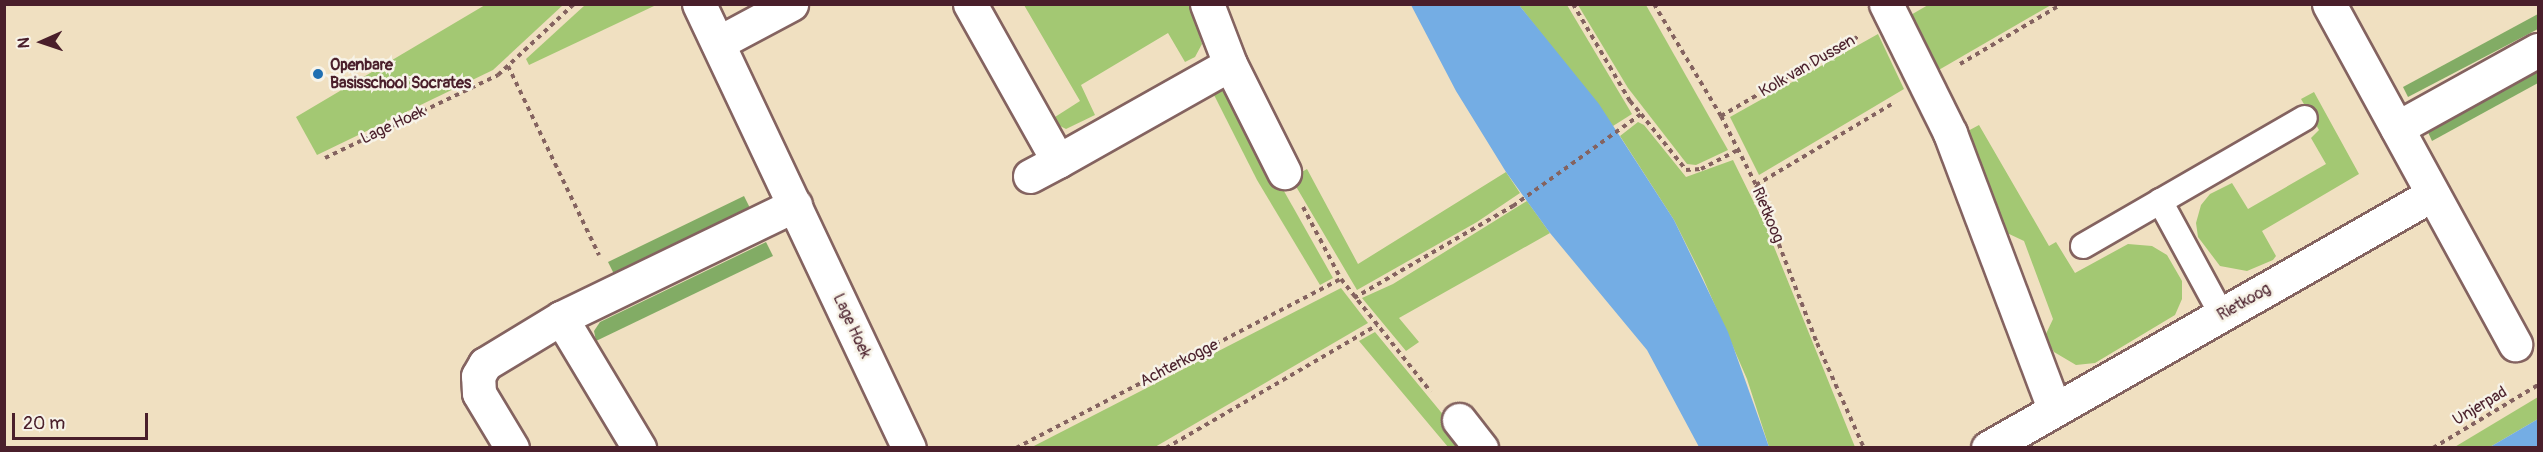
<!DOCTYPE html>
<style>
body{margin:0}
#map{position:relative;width:2543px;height:452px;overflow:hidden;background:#f0e0c1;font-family:Pangolin,sans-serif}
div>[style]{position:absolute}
.green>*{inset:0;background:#a3c873}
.forest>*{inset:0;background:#82ac65}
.water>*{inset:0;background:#74ade4}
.path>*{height:4px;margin-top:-2px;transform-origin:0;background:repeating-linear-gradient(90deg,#846360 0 4.5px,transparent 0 9px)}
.roads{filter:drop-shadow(2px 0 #846360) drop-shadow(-2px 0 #846360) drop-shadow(0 2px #846360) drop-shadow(0 -2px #846360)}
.service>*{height:24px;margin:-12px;padding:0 12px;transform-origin:12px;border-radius:12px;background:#fff}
.minor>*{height:33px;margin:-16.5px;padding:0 16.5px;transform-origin:16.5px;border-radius:16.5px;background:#fff}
.dots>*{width:16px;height:16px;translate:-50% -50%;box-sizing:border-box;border:3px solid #f7f3e8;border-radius:50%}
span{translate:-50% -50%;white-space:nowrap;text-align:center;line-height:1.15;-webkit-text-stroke:5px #f7f3e8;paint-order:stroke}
.poi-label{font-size:16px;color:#4a1f2b;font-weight:700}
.left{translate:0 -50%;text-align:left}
.street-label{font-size:16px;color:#4a1f2b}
.frame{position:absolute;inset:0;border:6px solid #4a1f2b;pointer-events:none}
.north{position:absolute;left:12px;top:12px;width:60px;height:60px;-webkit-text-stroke:4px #f7f3e8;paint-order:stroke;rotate:267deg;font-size:16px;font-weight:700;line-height:24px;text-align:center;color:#4a1f2b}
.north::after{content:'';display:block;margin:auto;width:21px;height:27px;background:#4a1f2b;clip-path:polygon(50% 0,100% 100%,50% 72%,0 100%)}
.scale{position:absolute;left:12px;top:413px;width:136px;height:27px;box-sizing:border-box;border:3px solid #4a1f2b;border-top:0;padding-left:8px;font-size:18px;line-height:21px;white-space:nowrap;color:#4a1f2b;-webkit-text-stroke:4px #f7f3e8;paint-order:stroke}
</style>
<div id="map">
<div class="green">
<div style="clip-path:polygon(485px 5px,563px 5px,493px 70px,317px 155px,296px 117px)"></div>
<div style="clip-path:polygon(585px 5px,654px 6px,529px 65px,526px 59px)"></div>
<div style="clip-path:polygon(1024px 5px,1190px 5px,1202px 44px,1195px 57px,1185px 62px,1168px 33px,1081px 85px,1095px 115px,1066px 129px,1058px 125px,1055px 117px,1080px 101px)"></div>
<div style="clip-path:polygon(1519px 5px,1567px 5px,1632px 114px,1613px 126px)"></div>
<div style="clip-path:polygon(1578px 5px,1646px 5px,1728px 150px,1696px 165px,1687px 164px,1628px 88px)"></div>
<div style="clip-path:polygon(1928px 5px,2051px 5px,1937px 71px,1909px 16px)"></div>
<div style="clip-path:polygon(1878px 34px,1904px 89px,1759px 175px,1730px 117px)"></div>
<div style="clip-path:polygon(1219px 89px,1227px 90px,1333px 278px,1320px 285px,1257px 180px,1212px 91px)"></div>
<div style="clip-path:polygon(2314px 92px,2359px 174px,2262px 231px,2276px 256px,2273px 260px,2247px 271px,2220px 266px,2198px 237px,2196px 223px,2201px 205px,2210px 194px,2232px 183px,2248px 209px,2326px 164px,2311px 138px,2319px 130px,2301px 99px)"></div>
<div style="clip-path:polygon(1638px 122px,1644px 125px,1686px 177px,1733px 160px,1766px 227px,1855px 447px,1769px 447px,1747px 379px,1703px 278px,1674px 220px,1620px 136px)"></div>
<div style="clip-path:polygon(1979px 125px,2049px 246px,2056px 242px,2075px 273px,2128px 244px,2152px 246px,2167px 255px,2182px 281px,2182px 299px,2175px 315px,2095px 363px,2076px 365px,2054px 352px,2045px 336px,2053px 319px,2024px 241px,2007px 233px,1966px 132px)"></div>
<div style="clip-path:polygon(1307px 169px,1358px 264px,1506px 172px,1520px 193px,1477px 222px,1357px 290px,1291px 178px)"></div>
<div style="clip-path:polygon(1527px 201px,1550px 233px,1399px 318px,1419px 342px,1406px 351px,1362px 298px,1393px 284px)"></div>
<div style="clip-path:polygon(1341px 288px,1368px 323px,1155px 447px,1032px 447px)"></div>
<div style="clip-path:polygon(1375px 332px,1445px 417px,1442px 421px,1465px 447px,1448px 447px,1359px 341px)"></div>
<div style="clip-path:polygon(2538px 397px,2538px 419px,2490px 447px,2453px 448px)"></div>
</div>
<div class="forest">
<div style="clip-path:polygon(2538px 14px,2538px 29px,2408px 97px,2403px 87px)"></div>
<div style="clip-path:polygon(2538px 68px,2538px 83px,2432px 141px,2427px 130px)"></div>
<div style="clip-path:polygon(744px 196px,750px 208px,614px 274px,608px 262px)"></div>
<div style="clip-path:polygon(766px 242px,773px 256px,596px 341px,594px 331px,600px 322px)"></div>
</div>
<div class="water">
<div style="clip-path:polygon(1411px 5px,1519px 5px,1599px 104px,1674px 220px,1728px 332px,1769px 447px,1699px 447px,1647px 350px,1550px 233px,1506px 172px,1456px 91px)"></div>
<div style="clip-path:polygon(2538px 419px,2538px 447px,2490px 447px)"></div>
</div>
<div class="path">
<div style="left:1573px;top:4px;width:113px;rotate:59.6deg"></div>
<div style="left:1630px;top:101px;width:17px;rotate:50deg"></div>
<div style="left:1654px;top:4px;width:131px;rotate:59.1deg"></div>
<div style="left:1721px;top:116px;width:77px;rotate:63.1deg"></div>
<div style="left:1756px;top:185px;width:169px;rotate:68.9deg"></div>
<div style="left:1817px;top:343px;width:115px;rotate:65.9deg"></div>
<div style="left:1960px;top:64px;width:118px;rotate:-30.5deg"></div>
<div style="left:508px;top:66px;width:210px;rotate:64.3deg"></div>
<div style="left:1721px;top:116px;width:160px;rotate:-30.1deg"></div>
<div style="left:325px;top:158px;width:192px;rotate:-25.6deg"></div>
<div style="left:498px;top:75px;width:104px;rotate:-43.1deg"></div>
<div style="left:1756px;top:185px;width:158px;rotate:-30.8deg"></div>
<div style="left:1303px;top:207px;width:81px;rotate:62.2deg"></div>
<div style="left:1341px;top:279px;width:144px;rotate:51.5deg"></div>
<div style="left:1354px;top:298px;width:184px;rotate:-30.1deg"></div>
<div style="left:1513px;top:206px;width:158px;rotate:-35.7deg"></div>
<div style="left:1641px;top:114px;width:72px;rotate:51.2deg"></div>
<div style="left:1686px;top:170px;width:15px;rotate:-4deg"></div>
<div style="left:1701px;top:169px;width:42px;rotate:-27.2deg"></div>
<div style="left:1016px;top:448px;width:366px;rotate:-27.5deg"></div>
<div style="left:1166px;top:448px;width:244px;rotate:-30.2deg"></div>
<div style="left:2433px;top:448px;width:122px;rotate:-31deg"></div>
</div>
<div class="roads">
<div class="service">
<div style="left:2160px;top:201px;width:130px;rotate:61.5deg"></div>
<div style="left:2083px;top:246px;width:256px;rotate:-30deg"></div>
</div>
<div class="minor">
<div style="left:699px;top:4px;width:491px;rotate:64.7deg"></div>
<div style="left:970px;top:4px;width:180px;rotate:60.7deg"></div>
<div style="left:1058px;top:161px;width:197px;rotate:-29.4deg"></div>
<div style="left:1207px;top:4px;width:64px;rotate:69deg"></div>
<div style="left:1230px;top:64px;width:121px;rotate:63.4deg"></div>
<div style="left:1886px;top:4px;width:144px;rotate:63.6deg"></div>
<div style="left:1950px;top:133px;width:294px;rotate:69.3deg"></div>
<div style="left:2329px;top:4px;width:388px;rotate:61.3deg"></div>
<div style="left:718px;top:43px;width:83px;rotate:-28.1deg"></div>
<div style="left:2397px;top:128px;width:161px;rotate:-29deg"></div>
<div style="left:1030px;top:176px;width:32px;rotate:-28deg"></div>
<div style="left:561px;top:318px;width:152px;rotate:59deg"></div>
<div style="left:1459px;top:420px;width:36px;rotate:52deg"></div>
<div style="left:512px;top:448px;width:64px;rotate:-121deg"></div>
<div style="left:479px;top:393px;width:17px;rotate:-93deg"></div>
<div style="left:478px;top:376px;width:14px;rotate:-60deg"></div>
<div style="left:485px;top:364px;width:89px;rotate:-31.2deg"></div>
<div style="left:561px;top:318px;width:260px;rotate:-25.8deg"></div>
<div style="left:1988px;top:448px;width:512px;rotate:-29.72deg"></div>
</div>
</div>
<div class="dots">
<div style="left:318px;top:74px;background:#1f6fb2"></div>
</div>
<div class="poi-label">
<span class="left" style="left:330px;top:74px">Openbare<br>Basisschool Socrates</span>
</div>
<div class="street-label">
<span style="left:1807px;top:66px;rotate:-30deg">Kolk van Dussen</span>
<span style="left:393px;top:125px;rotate:-25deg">Lage Hoek</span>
<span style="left:1768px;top:215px;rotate:67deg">Rietkoog</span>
<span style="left:2244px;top:302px;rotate:-30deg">Rietkoog</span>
<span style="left:852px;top:326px;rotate:65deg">Lage Hoek</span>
<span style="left:1179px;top:363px;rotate:-27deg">Achterkogge</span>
<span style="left:2480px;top:406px;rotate:-31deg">Unjerpad</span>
</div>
<div class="frame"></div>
<div class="north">N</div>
<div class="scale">20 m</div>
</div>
